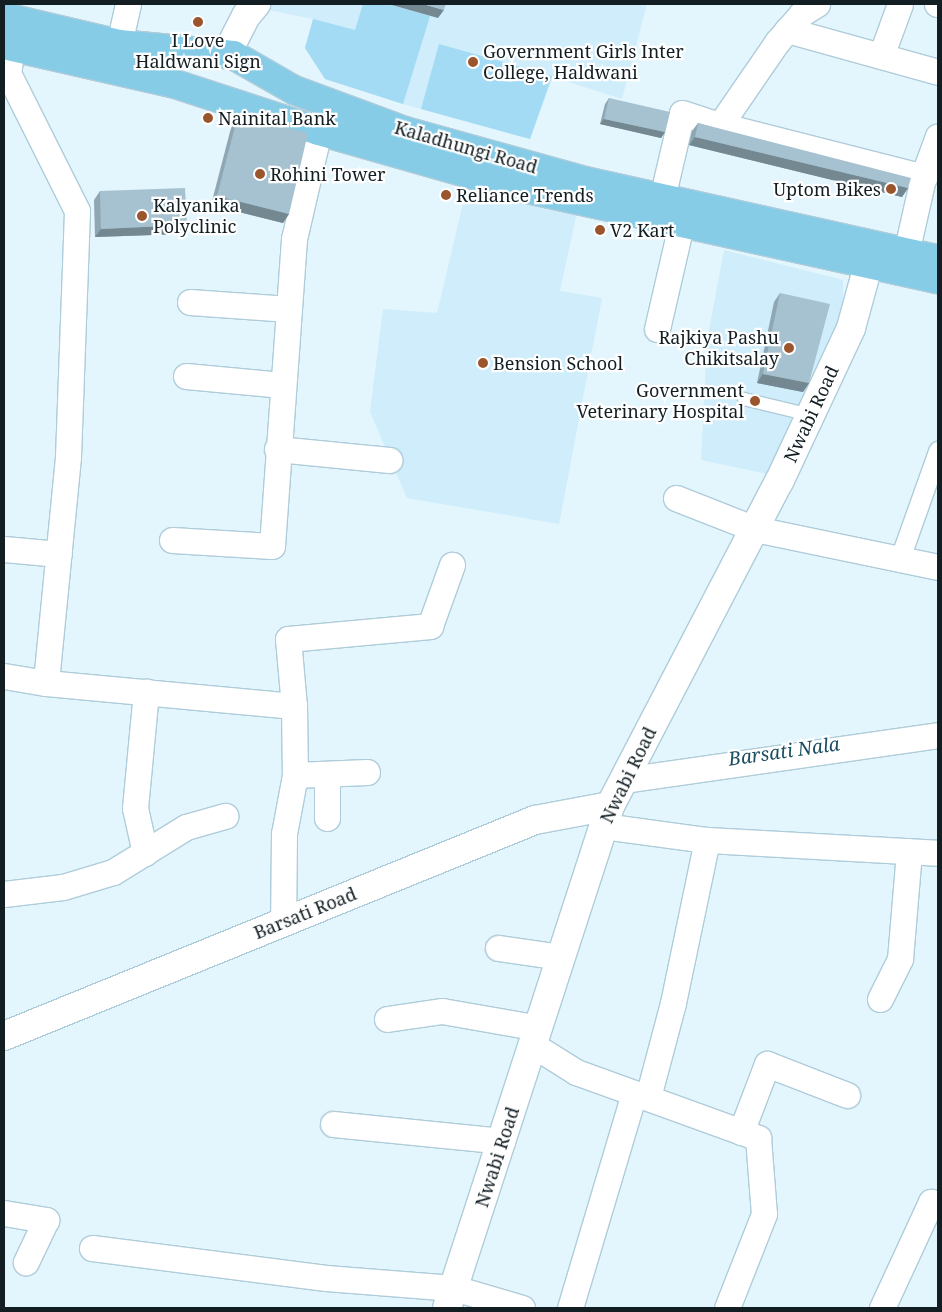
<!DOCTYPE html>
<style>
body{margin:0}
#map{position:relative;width:942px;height:1312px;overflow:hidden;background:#e3f5fd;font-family:"Noto Serif",serif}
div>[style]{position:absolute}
.built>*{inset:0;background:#cfedfb}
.green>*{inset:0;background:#a3daf4}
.roads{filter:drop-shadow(1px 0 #afccda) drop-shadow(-1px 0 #afccda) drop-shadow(0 1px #afccda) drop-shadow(0 -1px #afccda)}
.service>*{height:12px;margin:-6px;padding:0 6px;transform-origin:6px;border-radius:6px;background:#fff}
.pedestrian>*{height:19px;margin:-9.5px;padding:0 9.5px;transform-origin:9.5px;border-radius:9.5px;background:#fff}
.minor>*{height:25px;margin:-12.5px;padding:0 12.5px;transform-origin:12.5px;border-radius:12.5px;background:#fff}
.tertiary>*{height:28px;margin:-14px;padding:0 14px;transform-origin:14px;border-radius:14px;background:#fff}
.primary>*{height:28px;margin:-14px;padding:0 14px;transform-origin:14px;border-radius:14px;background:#86cce7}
.wall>*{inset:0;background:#8fa7b3}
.shaded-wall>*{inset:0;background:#748892}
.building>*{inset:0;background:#a6c2d0}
.dots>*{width:14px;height:14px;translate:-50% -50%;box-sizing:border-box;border:2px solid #fff;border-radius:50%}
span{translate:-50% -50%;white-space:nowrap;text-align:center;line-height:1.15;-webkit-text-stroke:4.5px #fff;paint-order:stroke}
.poi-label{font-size:18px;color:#131e23}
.left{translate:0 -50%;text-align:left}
.right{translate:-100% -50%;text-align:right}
.street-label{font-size:18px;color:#131e23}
.water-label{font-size:19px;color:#1c4e62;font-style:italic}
.frame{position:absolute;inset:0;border:5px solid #131e23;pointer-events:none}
</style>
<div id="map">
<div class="built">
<div style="clip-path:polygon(269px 4px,647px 4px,622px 99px,553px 77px,530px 139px,403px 104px,325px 79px,305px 48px,313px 19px,264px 9px)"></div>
<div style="clip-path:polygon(466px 191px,577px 212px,560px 291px,602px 298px,559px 524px,407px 498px,370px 412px,383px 309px,437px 313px)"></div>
<div style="clip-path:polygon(724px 250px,843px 280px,843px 321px,773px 475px,701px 460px,707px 341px)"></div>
</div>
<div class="green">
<div style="clip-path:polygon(363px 4px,387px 4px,430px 16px,403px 104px,325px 79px,305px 48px,313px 19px,355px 30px)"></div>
<div style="clip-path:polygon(439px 44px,552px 76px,530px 139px,421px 109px)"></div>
</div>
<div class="roads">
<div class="service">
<div style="left:744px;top:399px;width:68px;rotate:13.6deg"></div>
</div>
<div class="pedestrian">
<div style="left:900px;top:558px;width:114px;rotate:-70.4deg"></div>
</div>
<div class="minor">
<div style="left:937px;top:4px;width:1px"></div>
<div style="left:787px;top:30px;width:157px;rotate:15.5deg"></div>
<div style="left:119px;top:44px;width:41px;rotate:-77.3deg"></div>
<div style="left:12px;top:48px;width:25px;rotate:99deg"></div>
<div style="left:8px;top:73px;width:154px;rotate:63.4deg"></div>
<div style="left:77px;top:211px;width:246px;rotate:92.1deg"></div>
<div style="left:68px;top:457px;width:227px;rotate:95.6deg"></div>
<div style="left:46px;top:683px;width:249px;rotate:5.3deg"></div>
<div style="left:294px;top:706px;width:69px;rotate:89.2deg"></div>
<div style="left:295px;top:775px;width:60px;rotate:100.6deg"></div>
<div style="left:284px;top:834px;width:89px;rotate:90.6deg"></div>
<div style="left:881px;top:56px;width:55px;rotate:-69.9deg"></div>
<div style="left:720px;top:125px;width:211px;rotate:14.3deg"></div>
<div style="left:662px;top:198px;width:87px;rotate:-76.8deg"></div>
<div style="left:682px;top:113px;width:40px;rotate:18deg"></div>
<div style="left:720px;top:125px;width:101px;rotate:-55.5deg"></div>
<div style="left:777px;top:42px;width:37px;rotate:-49deg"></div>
<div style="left:801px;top:14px;width:19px;rotate:-32deg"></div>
<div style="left:906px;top:253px;width:81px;rotate:-77.2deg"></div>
<div style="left:924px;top:174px;width:40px;rotate:-69.8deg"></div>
<div style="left:190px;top:302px;width:99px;rotate:4deg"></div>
<div style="left:657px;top:329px;width:107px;rotate:-77deg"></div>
<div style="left:186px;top:376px;width:97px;rotate:5.3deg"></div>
<div style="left:277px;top:449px;width:113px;rotate:5.6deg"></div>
<div style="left:676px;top:498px;width:85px;rotate:21.4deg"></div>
<div style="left:755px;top:529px;width:187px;rotate:11.7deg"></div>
<div style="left:172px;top:540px;width:100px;rotate:3.4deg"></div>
<div style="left:272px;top:546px;width:308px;rotate:-85.9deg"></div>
<div style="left:294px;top:239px;width:111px;rotate:-77deg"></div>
<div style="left:4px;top:549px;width:55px;rotate:5.2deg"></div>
<div style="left:4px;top:676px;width:43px;rotate:9.5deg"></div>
<div style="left:294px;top:706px;width:67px;rotate:-95.1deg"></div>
<div style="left:288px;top:639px;width:143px;rotate:-5.2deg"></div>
<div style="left:430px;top:626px;width:65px;rotate:-70.2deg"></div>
<div style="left:327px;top:774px;width:44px;rotate:90deg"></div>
<div style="left:295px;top:775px;width:72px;rotate:-2.4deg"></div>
<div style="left:623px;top:780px;width:318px;rotate:-8.1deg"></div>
<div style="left:603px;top:826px;width:105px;rotate:7.7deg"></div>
<div style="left:707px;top:840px;width:167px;rotate:101.8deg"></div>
<div style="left:673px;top:1003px;width:97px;rotate:104.9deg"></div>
<div style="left:707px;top:840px;width:231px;rotate:3.2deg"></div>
<div style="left:145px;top:853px;width:46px;rotate:-102.5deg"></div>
<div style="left:135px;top:808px;width:117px;rotate:-84.6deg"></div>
<div style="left:4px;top:894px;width:59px;rotate:-6.8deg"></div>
<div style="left:63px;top:887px;width:52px;rotate:-16.7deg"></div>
<div style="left:113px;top:872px;width:86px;rotate:-31.7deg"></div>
<div style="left:186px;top:827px;width:41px;rotate:-15.8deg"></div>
<div style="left:498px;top:948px;width:64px;rotate:8.1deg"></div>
<div style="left:880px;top:999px;width:45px;rotate:-63.4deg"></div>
<div style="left:900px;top:959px;width:108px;rotate:-85.2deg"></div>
<div style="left:387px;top:1019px;width:56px;rotate:-8.3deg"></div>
<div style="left:442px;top:1011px;width:98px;rotate:9.9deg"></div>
<div style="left:533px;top:1045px;width:51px;rotate:32.1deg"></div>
<div style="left:576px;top:1072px;width:194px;rotate:19.9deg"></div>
<div style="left:758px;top:1138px;width:76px;rotate:85.5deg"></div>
<div style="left:764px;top:1214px;width:101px;rotate:111.5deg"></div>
<div style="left:333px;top:1124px;width:170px;rotate:5.7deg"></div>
<div style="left:741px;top:1132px;width:73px;rotate:-69.1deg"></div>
<div style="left:767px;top:1064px;width:86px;rotate:21.2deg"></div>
<div style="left:4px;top:1213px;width:43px;rotate:9.5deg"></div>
<div style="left:46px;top:1220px;width:47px;rotate:115.5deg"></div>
<div style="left:92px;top:1248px;width:236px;rotate:7.3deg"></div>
<div style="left:326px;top:1278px;width:128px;rotate:4.5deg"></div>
<div style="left:454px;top:1288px;width:71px;rotate:16.4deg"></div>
<div style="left:570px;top:1308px;width:224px;rotate:-73.4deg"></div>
<div style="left:882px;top:1308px;width:117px;rotate:-65.2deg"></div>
<div style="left:931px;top:1202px;width:7px;rotate:16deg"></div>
</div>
<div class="tertiary">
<div style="left:227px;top:53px;width:42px;rotate:-62.8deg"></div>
<div style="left:246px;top:16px;width:16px;rotate:-50deg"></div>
<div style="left:4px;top:1036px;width:573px;rotate:-22.14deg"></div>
<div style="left:535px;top:820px;width:76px;rotate:-10.6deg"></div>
<div style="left:447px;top:1308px;width:528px;rotate:-72.01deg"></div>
<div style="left:610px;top:806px;width:365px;rotate:-62.5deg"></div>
<div style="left:779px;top:482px;width:170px;rotate:-64.9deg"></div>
<div style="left:851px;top:328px;width:64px;rotate:-74.7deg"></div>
</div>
<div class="primary">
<div style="left:4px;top:17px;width:118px;rotate:13.2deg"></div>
<div style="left:119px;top:44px;width:115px;rotate:5.5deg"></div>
<div style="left:233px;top:55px;width:70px;rotate:29.8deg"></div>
<div style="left:294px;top:90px;width:118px;rotate:20.3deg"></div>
<div style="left:405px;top:131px;width:187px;rotate:15.5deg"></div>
<div style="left:585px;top:181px;width:362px;rotate:12.5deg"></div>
<div style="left:4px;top:45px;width:175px;rotate:12.8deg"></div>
<div style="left:175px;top:84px;width:151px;rotate:18.1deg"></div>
<div style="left:319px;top:131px;width:198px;rotate:15.9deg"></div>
<div style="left:509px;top:185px;width:439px;rotate:12.4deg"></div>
</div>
</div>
<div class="wall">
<div style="clip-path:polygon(609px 98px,665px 132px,661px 138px,600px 124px,605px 104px)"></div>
<div style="clip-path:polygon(238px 115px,289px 214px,283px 223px,211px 205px,232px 124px)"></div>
<div style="clip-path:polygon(698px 123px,908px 188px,902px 197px,689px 145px,692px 131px)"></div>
<div style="clip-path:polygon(100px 191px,187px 225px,181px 234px,95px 237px,94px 200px)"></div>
<div style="clip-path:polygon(780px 293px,809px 383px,803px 392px,757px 383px,774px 302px)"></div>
</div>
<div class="shaded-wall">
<div style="clip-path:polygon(388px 4px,423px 4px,444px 10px,438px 18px)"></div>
<div style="clip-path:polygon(604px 119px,665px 132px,661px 138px,600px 124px)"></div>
<div style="clip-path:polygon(695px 137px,908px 188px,902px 197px,689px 145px)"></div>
<div style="clip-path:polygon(217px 196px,289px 214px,283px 223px,211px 205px)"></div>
<div style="clip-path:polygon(187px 225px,181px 234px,95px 237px,101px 229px)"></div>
<div style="clip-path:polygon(763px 374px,809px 383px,803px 392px,757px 383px)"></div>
</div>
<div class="building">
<div style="clip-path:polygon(423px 4px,446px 4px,444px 10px)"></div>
<div style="clip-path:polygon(609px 98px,670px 112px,665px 132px,604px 119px)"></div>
<div style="clip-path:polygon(238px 115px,308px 133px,289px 214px,217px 196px)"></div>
<div style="clip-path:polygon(698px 123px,911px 178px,908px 188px,695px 137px)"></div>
<div style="clip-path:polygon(185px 188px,187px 225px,101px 229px,100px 191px)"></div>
<div style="clip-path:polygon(780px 293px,830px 304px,809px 383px,763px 374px)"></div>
</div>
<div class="dots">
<div style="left:198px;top:22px;background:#9b552c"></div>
<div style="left:473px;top:62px;background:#9b552c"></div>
<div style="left:208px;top:118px;background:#9b552c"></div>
<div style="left:260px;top:174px;background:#9b552c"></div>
<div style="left:891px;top:189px;background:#9b552c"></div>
<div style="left:446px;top:195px;background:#9b552c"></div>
<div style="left:142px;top:216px;background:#9b552c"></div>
<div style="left:600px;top:230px;background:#9b552c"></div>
<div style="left:789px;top:348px;background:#9b552c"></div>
<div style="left:483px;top:363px;background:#9b552c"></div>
<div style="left:755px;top:401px;background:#9b552c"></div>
</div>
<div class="poi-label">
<span style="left:198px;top:51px">I Love<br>Haldwani Sign</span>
<span class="left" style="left:483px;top:62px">Government Girls Inter<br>College, Haldwani</span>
<span class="left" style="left:218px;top:118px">Nainital Bank</span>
<span class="left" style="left:270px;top:174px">Rohini Tower</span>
<span class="right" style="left:881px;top:189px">Uptom Bikes</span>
<span class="left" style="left:456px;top:195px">Reliance Trends</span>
<span class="left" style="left:153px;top:216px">Kalyanika<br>Polyclinic</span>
<span class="left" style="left:610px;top:230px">V2 Kart</span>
<span class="right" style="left:779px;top:348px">Rajkiya Pashu<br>Chikitsalay</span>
<span class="left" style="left:493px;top:363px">Bension School</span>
<span class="right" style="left:744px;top:401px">Government<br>Veterinary Hospital</span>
</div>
<div class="street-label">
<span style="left:466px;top:147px;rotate:16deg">Kaladhungi Road</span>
<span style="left:811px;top:414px;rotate:-65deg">Nwabi Road</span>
<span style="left:628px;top:775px;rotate:-64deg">Nwabi Road</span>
<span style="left:305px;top:913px;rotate:-22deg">Barsati Road</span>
<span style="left:497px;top:1157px;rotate:-72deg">Nwabi Road</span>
</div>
<div class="water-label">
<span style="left:784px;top:752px;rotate:-8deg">Barsati Nala</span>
</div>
<div class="frame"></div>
</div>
